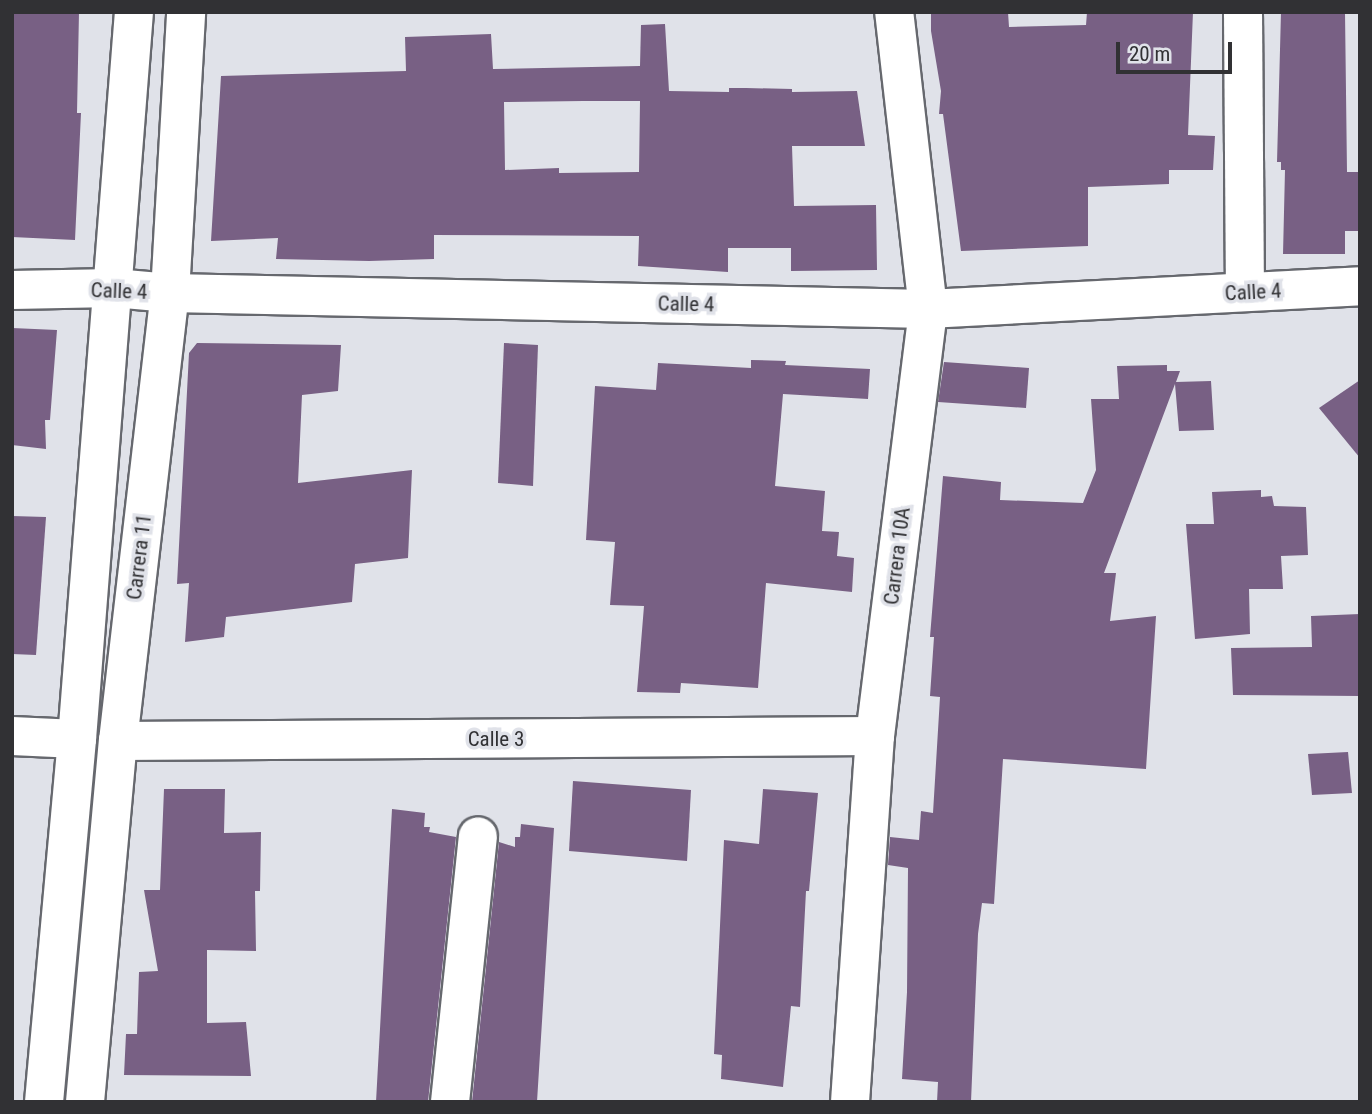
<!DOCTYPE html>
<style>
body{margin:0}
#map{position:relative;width:1372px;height:1114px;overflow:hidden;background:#e0e2e9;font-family:"Roboto Condensed",sans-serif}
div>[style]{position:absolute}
.building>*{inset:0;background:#786084}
.roads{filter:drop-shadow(2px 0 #66686e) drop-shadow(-2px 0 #66686e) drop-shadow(0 2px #66686e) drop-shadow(0 -2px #66686e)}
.street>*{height:38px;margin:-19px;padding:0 19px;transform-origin:19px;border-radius:19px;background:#fff}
.secondary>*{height:38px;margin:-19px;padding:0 19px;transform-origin:19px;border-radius:19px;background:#fff}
span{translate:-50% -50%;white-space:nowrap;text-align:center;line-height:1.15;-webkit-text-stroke:7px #e0e2e9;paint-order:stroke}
.street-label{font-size:21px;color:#313134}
.frame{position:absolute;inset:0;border:14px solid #313134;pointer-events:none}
.scale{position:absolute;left:1116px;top:42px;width:116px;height:32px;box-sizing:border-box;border:4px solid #313134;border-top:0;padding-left:9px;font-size:21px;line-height:24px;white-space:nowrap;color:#313134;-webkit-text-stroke:5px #e0e2e9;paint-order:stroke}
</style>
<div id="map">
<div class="building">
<div style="clip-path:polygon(12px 12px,79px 12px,77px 113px,81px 113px,75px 240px,12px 237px)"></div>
<div style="clip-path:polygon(931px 12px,1008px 12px,1009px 27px,1086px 25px,1087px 12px,1193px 12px,1188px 135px,1215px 136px,1213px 170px,1169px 170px,1169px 184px,1088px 187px,1088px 246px,961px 251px,943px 114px,939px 114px,941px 91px,931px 31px)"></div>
<div style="clip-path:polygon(1281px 12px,1345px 12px,1347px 172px,1360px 172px,1360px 231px,1345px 231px,1345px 254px,1283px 254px,1285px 170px,1281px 170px,1281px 162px,1277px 162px)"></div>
<div style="clip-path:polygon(evenodd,665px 24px,669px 91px,729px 92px,729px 88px,746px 88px,792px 89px,792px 92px,857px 91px,865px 146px,792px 146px,794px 206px,876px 205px,877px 270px,791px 271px,791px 248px,728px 248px,728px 272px,638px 266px,639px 236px,434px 235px,434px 259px,369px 261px,276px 259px,278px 238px,211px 241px,221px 76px,406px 71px,405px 37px,491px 34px,493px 69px,640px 66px,641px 25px,665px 24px,583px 101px,640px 101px,639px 172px,559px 173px,559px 168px,505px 170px,504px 102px,583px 101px)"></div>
<div style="clip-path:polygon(12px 328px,57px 330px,50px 420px,45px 420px,46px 449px,12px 445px)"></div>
<div style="clip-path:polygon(197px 343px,341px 345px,338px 391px,302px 395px,298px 483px,412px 470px,408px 558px,355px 564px,352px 602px,226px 617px,224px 637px,185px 642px,189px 583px,177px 584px,189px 353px)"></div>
<div style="clip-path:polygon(504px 343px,538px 345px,533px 486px,498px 483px)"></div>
<div style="clip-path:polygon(751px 360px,786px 361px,785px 365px,870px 369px,868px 399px,783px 394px,775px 486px,825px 491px,822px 531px,839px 532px,837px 556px,854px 558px,852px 592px,766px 583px,758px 688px,681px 683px,680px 693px,637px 692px,644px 606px,610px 605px,615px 542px,586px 540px,595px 386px,656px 390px,658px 363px,751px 368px)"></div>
<div style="clip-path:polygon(944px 362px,1029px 368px,1026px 408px,938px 402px)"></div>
<div style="clip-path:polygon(1167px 365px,1167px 371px,1180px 371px,1176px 382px,1211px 381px,1214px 430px,1179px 431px,1175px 384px,1104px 573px,1116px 573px,1110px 621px,1156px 616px,1146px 769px,1003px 759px,994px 904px,982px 903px,978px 934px,971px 1102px,937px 1102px,938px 1082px,902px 1079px,907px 992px,908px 868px,888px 865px,890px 837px,919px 840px,921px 811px,933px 813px,940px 697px,930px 696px,934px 637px,930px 637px,943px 476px,1001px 482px,1000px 500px,1083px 503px,1096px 470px,1091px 399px,1119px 399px,1117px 366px)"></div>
<div style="clip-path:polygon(1360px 380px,1360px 458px,1319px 408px)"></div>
<div style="clip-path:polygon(1261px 490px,1261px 497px,1272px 496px,1274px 506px,1306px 507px,1308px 555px,1281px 556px,1283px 589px,1249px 589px,1250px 634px,1195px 639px,1186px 524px,1214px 524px,1212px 492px)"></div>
<div style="clip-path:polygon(12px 516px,46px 517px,36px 655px,12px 654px)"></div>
<div style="clip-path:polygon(1360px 614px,1360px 696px,1233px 695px,1231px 648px,1312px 647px,1311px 616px)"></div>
<div style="clip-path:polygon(1348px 752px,1352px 793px,1312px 795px,1308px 754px)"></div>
<div style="clip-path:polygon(573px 781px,691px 790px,687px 861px,569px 851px)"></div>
<div style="clip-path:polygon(164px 789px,225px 789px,224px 833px,261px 832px,260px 891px,255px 891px,256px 951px,207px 950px,207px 1023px,246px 1022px,251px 1076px,124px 1075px,126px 1034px,137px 1034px,139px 972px,158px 971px,144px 890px,160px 890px)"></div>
<div style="clip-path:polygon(763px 789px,818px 793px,809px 891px,806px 891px,800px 1007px,791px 1006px,783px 1087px,721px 1079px,722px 1055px,714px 1054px,724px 840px,759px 844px)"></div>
<div style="clip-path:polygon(392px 809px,425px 813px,424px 827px,430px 827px,429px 832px,456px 837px,428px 1102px,376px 1102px)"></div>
<div style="clip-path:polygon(521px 824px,554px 828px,537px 1102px,472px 1102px,499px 842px,515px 847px,515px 837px,520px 837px)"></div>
</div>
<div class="roads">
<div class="street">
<div style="left:1243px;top:12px;width:280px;rotate:89.6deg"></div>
<div style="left:12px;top:290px;width:102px;rotate:-1.1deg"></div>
<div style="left:114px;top:288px;width:56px;rotate:5.1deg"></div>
<div style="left:170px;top:293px;width:758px;rotate:1.21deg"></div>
<div style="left:928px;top:309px;width:433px;rotate:-3deg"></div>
<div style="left:12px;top:736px;width:65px;rotate:2.6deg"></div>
<div style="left:118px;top:741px;width:757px;rotate:-0.38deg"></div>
<div style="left:450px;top:1102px;width:267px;rotate:-84deg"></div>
<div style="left:850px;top:1102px;width:367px;rotate:-86.1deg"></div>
<div style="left:875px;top:736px;width:430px;rotate:-82.9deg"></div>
<div style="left:928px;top:309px;width:299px;rotate:-96.5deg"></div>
</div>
<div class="secondary">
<div style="left:44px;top:1102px;width:364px;rotate:-84.8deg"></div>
<div style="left:77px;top:739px;width:729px;rotate:-85.52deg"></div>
<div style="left:85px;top:1102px;width:363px;rotate:-84.8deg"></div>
<div style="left:118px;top:741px;width:451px;rotate:-83.4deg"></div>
<div style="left:170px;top:293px;width:281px;rotate:-86.7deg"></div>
</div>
</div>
<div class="street-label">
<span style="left:119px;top:291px;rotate:2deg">Calle 4</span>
<span style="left:1253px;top:292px;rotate:-3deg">Calle 4</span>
<span style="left:686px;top:304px;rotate:1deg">Calle 4</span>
<span style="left:897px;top:556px;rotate:-83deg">Carrera 10A</span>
<span style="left:139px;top:557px;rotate:-83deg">Carrera 11</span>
<span style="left:496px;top:739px">Calle 3</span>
</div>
<div class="frame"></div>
<div class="scale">20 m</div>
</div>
